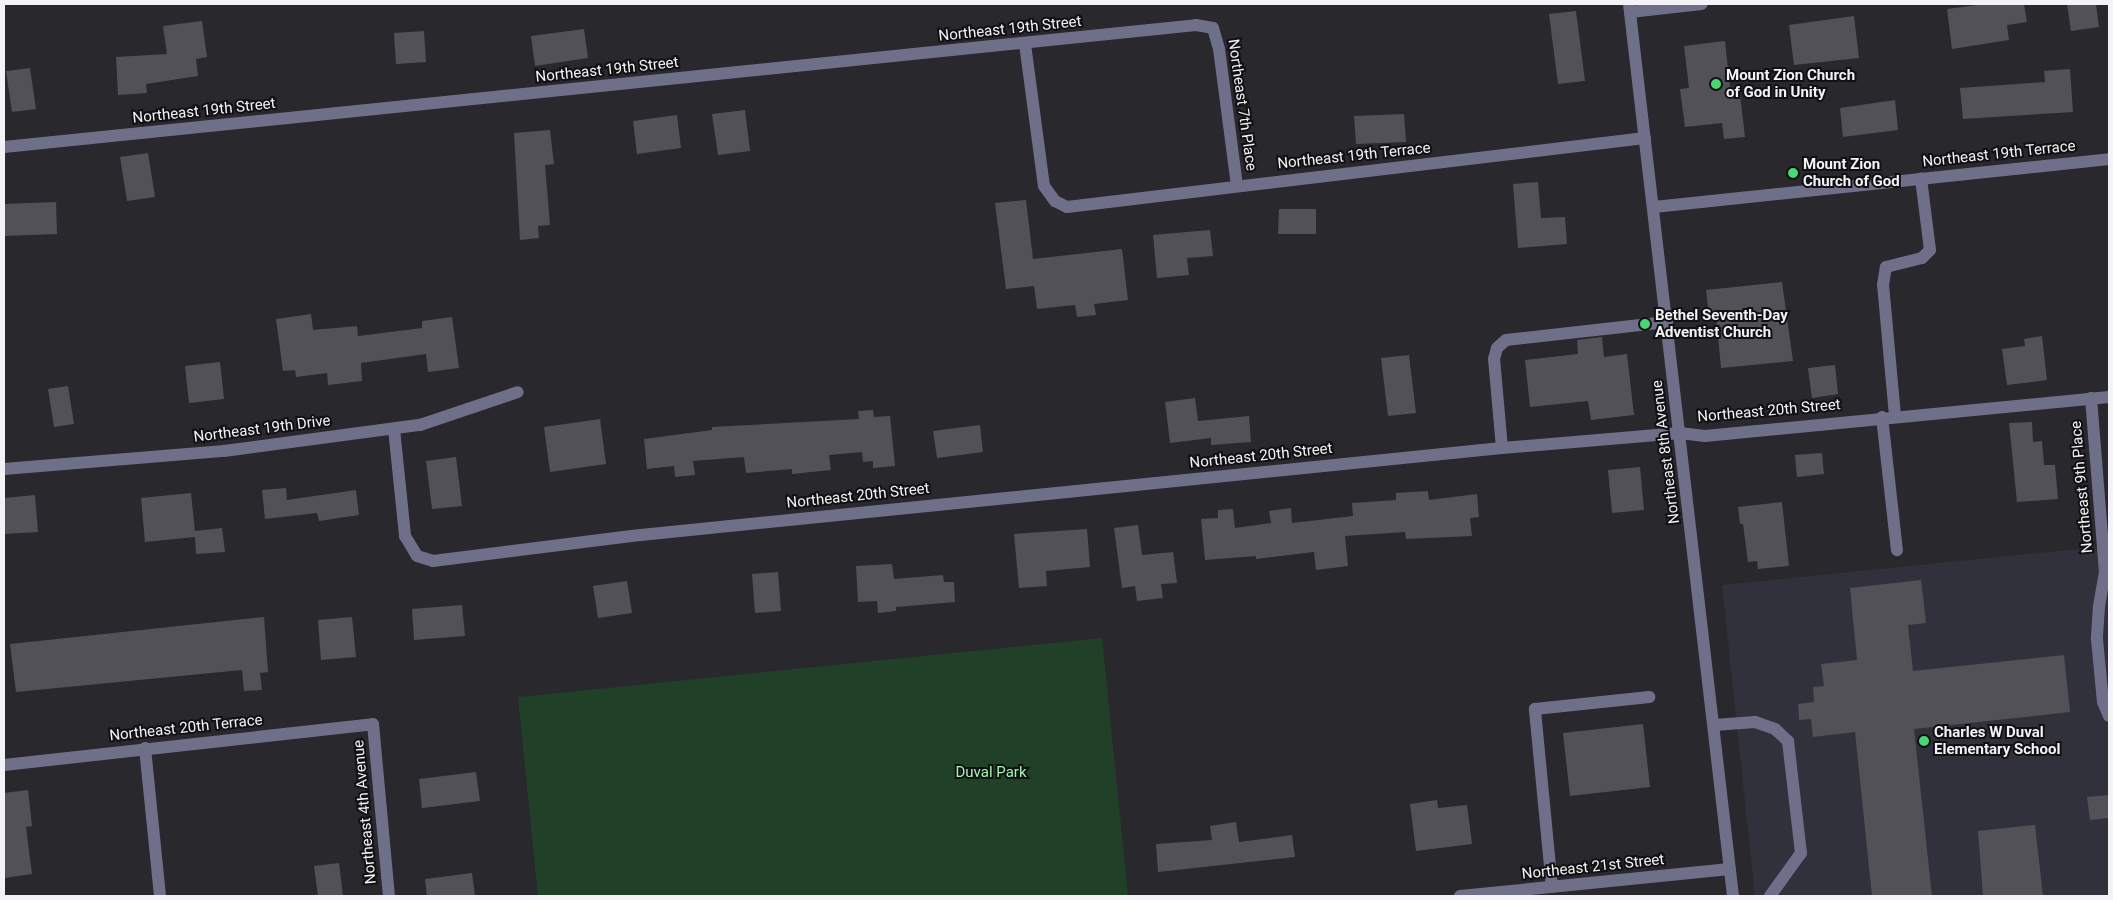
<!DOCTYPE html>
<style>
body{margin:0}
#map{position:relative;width:2113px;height:900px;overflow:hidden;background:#28282d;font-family:Roboto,sans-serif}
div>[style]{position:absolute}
.built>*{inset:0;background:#31313c}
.green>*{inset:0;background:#204128}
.building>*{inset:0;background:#515157}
.minor>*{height:12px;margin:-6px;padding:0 6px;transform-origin:6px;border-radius:6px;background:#6f6f8a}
.dots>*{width:14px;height:14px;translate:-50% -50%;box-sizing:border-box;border:2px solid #111113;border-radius:50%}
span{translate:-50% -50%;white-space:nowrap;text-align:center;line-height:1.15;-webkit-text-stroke:4px #111113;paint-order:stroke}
.street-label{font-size:15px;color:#f3f3f7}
.poi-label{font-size:15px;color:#f3f3f7;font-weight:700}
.left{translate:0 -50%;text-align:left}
.park-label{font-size:15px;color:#a2f6b4}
.frame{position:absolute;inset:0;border:5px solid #f3f3f7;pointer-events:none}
</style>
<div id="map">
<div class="built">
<div style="clip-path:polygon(2109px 546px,2109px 896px,1755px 896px,1722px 585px)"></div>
</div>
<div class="green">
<div style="clip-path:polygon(1102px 638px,1128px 896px,538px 896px,518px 697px)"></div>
</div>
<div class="building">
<div style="clip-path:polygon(1985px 4px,2024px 4px,2027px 22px,2007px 25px,2009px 40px,1952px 49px,1947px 9px)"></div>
<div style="clip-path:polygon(2067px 4px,2096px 4px,2099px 27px,2071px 31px)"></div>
<div style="clip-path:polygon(1576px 11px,1585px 81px,1558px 84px,1549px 14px)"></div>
<div style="clip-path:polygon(1854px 16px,1859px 58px,1794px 65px,1789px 25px)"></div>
<div style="clip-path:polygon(202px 21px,207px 57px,196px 59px,198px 76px,146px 84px,147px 93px,118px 95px,116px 57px,167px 54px,163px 26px)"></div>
<div style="clip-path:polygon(584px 29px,588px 58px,535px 66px,531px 36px)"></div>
<div style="clip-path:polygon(424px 31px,426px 62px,396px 64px,394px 33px)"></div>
<div style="clip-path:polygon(1725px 41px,1730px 87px,1739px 86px,1745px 137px,1724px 139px,1722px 123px,1685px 127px,1680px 89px,1689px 88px,1684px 46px)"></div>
<div style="clip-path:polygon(30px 68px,36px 109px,12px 112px,6px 71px)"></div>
<div style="clip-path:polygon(2070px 69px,2073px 112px,1963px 119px,1960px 88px,2045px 82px,2044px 71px)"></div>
<div style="clip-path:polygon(1895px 100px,1898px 130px,1843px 137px,1840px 108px)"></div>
<div style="clip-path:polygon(745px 110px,750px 151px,718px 155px,712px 114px)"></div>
<div style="clip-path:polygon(1404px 114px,1406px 142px,1356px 144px,1354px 116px)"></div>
<div style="clip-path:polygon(677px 115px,681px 148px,637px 154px,633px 121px)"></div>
<div style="clip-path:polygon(550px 130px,554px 164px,545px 165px,550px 225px,538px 226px,539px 238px,520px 240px,514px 133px)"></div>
<div style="clip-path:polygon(148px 153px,155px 197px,127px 201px,120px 157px)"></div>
<div style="clip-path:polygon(1538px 182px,1541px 218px,1565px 217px,1567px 244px,1518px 248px,1513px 184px)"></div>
<div style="clip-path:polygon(1026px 200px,1033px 259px,1122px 249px,1128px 300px,1094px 304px,1096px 315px,1077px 317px,1075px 305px,1037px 309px,1034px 286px,1006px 289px,995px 203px)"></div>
<div style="clip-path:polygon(56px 202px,57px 234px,4px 236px,4px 204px)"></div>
<div style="clip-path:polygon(1279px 209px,1316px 209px,1316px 234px,1278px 234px)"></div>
<div style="clip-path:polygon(1210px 230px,1213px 256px,1187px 258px,1189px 275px,1157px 278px,1153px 235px)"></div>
<div style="clip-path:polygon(1782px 282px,1793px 361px,1721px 368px,1716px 315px,1709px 315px,1706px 290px)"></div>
<div style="clip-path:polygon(311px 314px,313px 330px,357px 326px,358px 336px,422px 328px,422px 321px,452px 317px,459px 368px,428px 372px,426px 354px,361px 363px,362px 381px,328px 385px,327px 373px,296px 377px,295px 370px,283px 371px,276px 319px)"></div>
<div style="clip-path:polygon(2042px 336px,2047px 380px,2007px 385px,2002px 349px,2025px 346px,2024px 339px)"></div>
<div style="clip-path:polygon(1602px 337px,1604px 357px,1627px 354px,1634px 415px,1591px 420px,1588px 401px,1530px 407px,1525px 360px,1578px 354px,1577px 340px)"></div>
<div style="clip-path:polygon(1409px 355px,1416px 413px,1388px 416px,1381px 358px)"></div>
<div style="clip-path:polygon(220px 362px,224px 399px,189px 403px,185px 366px)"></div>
<div style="clip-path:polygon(1835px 365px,1838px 394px,1812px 398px,1808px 368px)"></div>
<div style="clip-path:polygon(68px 386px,74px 424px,54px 427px,48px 389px)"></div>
<div style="clip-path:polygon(1195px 398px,1198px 421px,1249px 416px,1251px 442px,1211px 445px,1211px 438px,1170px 443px,1165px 402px)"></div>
<div style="clip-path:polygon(873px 410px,874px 417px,890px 416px,895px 466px,873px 468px,873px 461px,863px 462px,862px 452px,829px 455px,831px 470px,792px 474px,792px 469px,746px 473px,744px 457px,693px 461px,695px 475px,675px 477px,674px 466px,647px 469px,644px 439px,712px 430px,712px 427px,859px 419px,858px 411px)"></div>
<div style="clip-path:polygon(600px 419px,606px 464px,550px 472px,544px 427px)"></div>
<div style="clip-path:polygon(2032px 422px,2033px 442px,2042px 441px,2044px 465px,2055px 465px,2058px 499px,2017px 502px,2009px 423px)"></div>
<div style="clip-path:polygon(980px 425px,983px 452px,937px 458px,933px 431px)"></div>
<div style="clip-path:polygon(1822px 453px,1824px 474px,1797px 477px,1795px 455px)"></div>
<div style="clip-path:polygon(456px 457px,462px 506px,432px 509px,426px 461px)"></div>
<div style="clip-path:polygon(1640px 467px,1644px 510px,1612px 513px,1608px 470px)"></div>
<div style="clip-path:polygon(286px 488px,287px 500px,356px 490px,359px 515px,319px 521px,317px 513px,265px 519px,262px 490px)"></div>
<div style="clip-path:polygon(1428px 491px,1429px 500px,1477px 494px,1479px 517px,1470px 518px,1472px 536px,1406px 539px,1405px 532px,1345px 536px,1348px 566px,1316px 570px,1314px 552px,1256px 559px,1256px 556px,1205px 560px,1201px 519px,1218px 518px,1218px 510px,1233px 509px,1235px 528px,1271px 523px,1269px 511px,1291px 508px,1292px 523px,1353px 516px,1352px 503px,1396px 500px,1396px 493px)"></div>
<div style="clip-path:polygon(191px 493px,195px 531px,222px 528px,225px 552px,196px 554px,195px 537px,145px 542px,141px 498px)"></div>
<div style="clip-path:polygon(35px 495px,38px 532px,4px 534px,4px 498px)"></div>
<div style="clip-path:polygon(1782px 502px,1789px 566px,1758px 569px,1757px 561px,1748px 562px,1743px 524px,1740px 524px,1738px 507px)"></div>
<div style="clip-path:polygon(1138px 525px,1142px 555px,1173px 552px,1177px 583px,1161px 584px,1163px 598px,1137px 601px,1135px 586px,1122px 588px,1114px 528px)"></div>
<div style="clip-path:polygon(1087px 529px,1090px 567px,1046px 571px,1047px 586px,1019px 588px,1014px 534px)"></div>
<div style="clip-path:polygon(892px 564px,894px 579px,943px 575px,944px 582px,954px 582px,955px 602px,896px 607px,896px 611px,878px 613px,877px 601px,858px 602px,856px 566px)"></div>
<div style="clip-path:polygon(778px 572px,781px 611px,755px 613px,752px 574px)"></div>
<div style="clip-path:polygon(1921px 580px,1926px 623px,1908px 625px,1913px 671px,2064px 655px,2070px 712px,1914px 729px,1932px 896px,1872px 896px,1855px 732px,1813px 737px,1811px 719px,1799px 720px,1798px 704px,1814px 702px,1813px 687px,1824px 686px,1821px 664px,1857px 660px,1850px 588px)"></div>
<div style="clip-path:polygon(627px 581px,632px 613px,598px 618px,593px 586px)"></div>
<div style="clip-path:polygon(462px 605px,465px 636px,414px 640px,412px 609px)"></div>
<div style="clip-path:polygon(264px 617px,268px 672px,260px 673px,262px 690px,244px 691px,242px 670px,16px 692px,10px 644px)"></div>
<div style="clip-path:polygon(352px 617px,356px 657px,321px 660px,318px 620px)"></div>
<div style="clip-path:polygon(1643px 724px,1650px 787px,1570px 796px,1563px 733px)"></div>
<div style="clip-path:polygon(476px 772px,480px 801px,422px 808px,419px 779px)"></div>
<div style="clip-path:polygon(28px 790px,32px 826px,26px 827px,32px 874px,4px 878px,4px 793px)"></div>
<div style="clip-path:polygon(2109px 795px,2109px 818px,2090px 820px,2087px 797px)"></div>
<div style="clip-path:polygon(1437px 800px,1438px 808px,1467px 805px,1472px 844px,1416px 851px,1410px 804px)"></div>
<div style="clip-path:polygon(1236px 822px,1239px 842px,1292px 835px,1295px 857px,1158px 872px,1156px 844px,1212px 840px,1210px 826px)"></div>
<div style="clip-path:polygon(2035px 825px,2043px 896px,1983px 896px,1978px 831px)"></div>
<div style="clip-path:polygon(339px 863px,343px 896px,318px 896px,314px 866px)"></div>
<div style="clip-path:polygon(472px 873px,475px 896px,427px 896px,425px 879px)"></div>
</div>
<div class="minor">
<div style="left:1629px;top:4px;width:898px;rotate:83.35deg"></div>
<div style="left:1630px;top:12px;width:72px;rotate:-6.3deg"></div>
<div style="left:1025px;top:44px;width:143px;rotate:82.4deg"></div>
<div style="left:1044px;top:186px;width:19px;rotate:54deg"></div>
<div style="left:1055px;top:201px;width:13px;rotate:27deg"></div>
<div style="left:1067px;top:207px;width:582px;rotate:-6.81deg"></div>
<div style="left:4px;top:147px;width:1198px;rotate:-5.84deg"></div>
<div style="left:1196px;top:25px;width:17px;rotate:10deg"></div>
<div style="left:1213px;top:28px;width:22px;rotate:74deg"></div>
<div style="left:1219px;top:49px;width:138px;rotate:82.5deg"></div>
<div style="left:1654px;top:207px;width:458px;rotate:-6deg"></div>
<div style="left:2091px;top:398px;width:175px;rotate:85.4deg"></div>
<div style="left:1895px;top:416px;width:132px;rotate:-95.2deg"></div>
<div style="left:1883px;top:285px;width:18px;rotate:-81deg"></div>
<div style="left:1886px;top:267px;width:37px;rotate:-14deg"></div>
<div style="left:1922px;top:258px;width:11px;rotate:-45deg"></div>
<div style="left:1930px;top:250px;width:72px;rotate:-97.2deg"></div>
<div style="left:1882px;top:417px;width:134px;rotate:83.6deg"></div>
<div style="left:394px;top:429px;width:108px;rotate:84.1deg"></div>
<div style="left:405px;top:536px;width:23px;rotate:59deg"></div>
<div style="left:417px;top:556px;width:17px;rotate:17deg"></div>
<div style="left:433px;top:561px;width:200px;rotate:-7.2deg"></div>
<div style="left:631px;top:536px;width:875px;rotate:-5.77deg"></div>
<div style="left:1502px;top:448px;width:179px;rotate:-4.8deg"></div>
<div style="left:1680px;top:433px;width:25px;rotate:7deg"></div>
<div style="left:1705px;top:436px;width:406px;rotate:-5.5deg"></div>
<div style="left:1502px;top:448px;width:89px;rotate:-95.1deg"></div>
<div style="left:1494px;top:359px;width:11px;rotate:-75deg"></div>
<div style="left:1497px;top:348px;width:12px;rotate:-42deg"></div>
<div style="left:1506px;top:340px;width:162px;rotate:-6.4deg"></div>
<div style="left:4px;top:469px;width:221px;rotate:-4.7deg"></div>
<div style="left:224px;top:451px;width:198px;rotate:-7.6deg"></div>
<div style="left:420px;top:425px;width:103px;rotate:-18.6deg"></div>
<div style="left:2109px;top:574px;width:4px;rotate:-153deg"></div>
<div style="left:2105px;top:572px;width:36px;rotate:100deg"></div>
<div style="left:2099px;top:607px;width:32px;rotate:94deg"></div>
<div style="left:2097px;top:639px;width:63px;rotate:84.6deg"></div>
<div style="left:2103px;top:702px;width:15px;rotate:67deg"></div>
<div style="left:1714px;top:725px;width:41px;rotate:-4.2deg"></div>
<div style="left:1755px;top:722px;width:21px;rotate:19deg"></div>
<div style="left:1775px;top:729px;width:18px;rotate:43deg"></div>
<div style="left:1788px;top:741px;width:113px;rotate:83.4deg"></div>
<div style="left:1801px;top:853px;width:53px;rotate:125.8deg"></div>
<div style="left:145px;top:748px;width:149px;rotate:84.2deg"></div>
<div style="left:4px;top:765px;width:371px;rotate:-6.3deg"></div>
<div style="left:373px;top:724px;width:173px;rotate:84.7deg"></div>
<div style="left:1552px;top:887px;width:179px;rotate:-95.5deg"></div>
<div style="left:1535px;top:709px;width:115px;rotate:-6deg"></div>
<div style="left:1460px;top:896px;width:271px;rotate:-5.7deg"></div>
</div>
<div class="dots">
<div style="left:1716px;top:84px;background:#4ad677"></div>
<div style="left:1793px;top:173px;background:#4ad677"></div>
<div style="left:1645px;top:324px;background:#4ad677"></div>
<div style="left:1924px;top:741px;background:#4ad677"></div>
</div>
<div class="street-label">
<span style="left:1010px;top:29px;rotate:-6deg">Northeast 19th Street</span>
<span style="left:607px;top:70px;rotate:-6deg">Northeast 19th Street</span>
<span style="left:1242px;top:105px;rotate:82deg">Northeast 7th Place</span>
<span style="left:204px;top:111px;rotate:-6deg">Northeast 19th Street</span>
<span style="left:1999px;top:154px;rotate:-6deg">Northeast 19th Terrace</span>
<span style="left:1354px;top:156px;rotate:-6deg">Northeast 19th Terrace</span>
<span style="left:1769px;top:411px;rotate:-5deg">Northeast 20th Street</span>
<span style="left:262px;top:429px;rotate:-7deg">Northeast 19th Drive</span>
<span style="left:1666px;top:452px;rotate:-97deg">Northeast 8th Avenue</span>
<span style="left:1261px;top:456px;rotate:-6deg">Northeast 20th Street</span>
<span style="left:2082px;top:487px;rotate:-95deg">Northeast 9th Place</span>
<span style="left:858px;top:496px;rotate:-6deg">Northeast 20th Street</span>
<span style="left:186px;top:728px;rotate:-6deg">Northeast 20th Terrace</span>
<span style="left:365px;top:812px;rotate:-95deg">Northeast 4th Avenue</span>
<span style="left:1593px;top:867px;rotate:-6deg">Northeast 21st Street</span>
</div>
<div class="poi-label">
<span class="left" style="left:1726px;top:84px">Mount Zion Church<br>of God in Unity</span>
<span class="left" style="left:1803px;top:173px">Mount Zion<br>Church of God</span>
<span class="left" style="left:1655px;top:324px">Bethel Seventh-Day<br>Adventist Church</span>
<span class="left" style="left:1934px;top:741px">Charles W Duval<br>Elementary School</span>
</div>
<div class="park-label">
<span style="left:991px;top:773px">Duval Park</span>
</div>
<div class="frame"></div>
</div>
